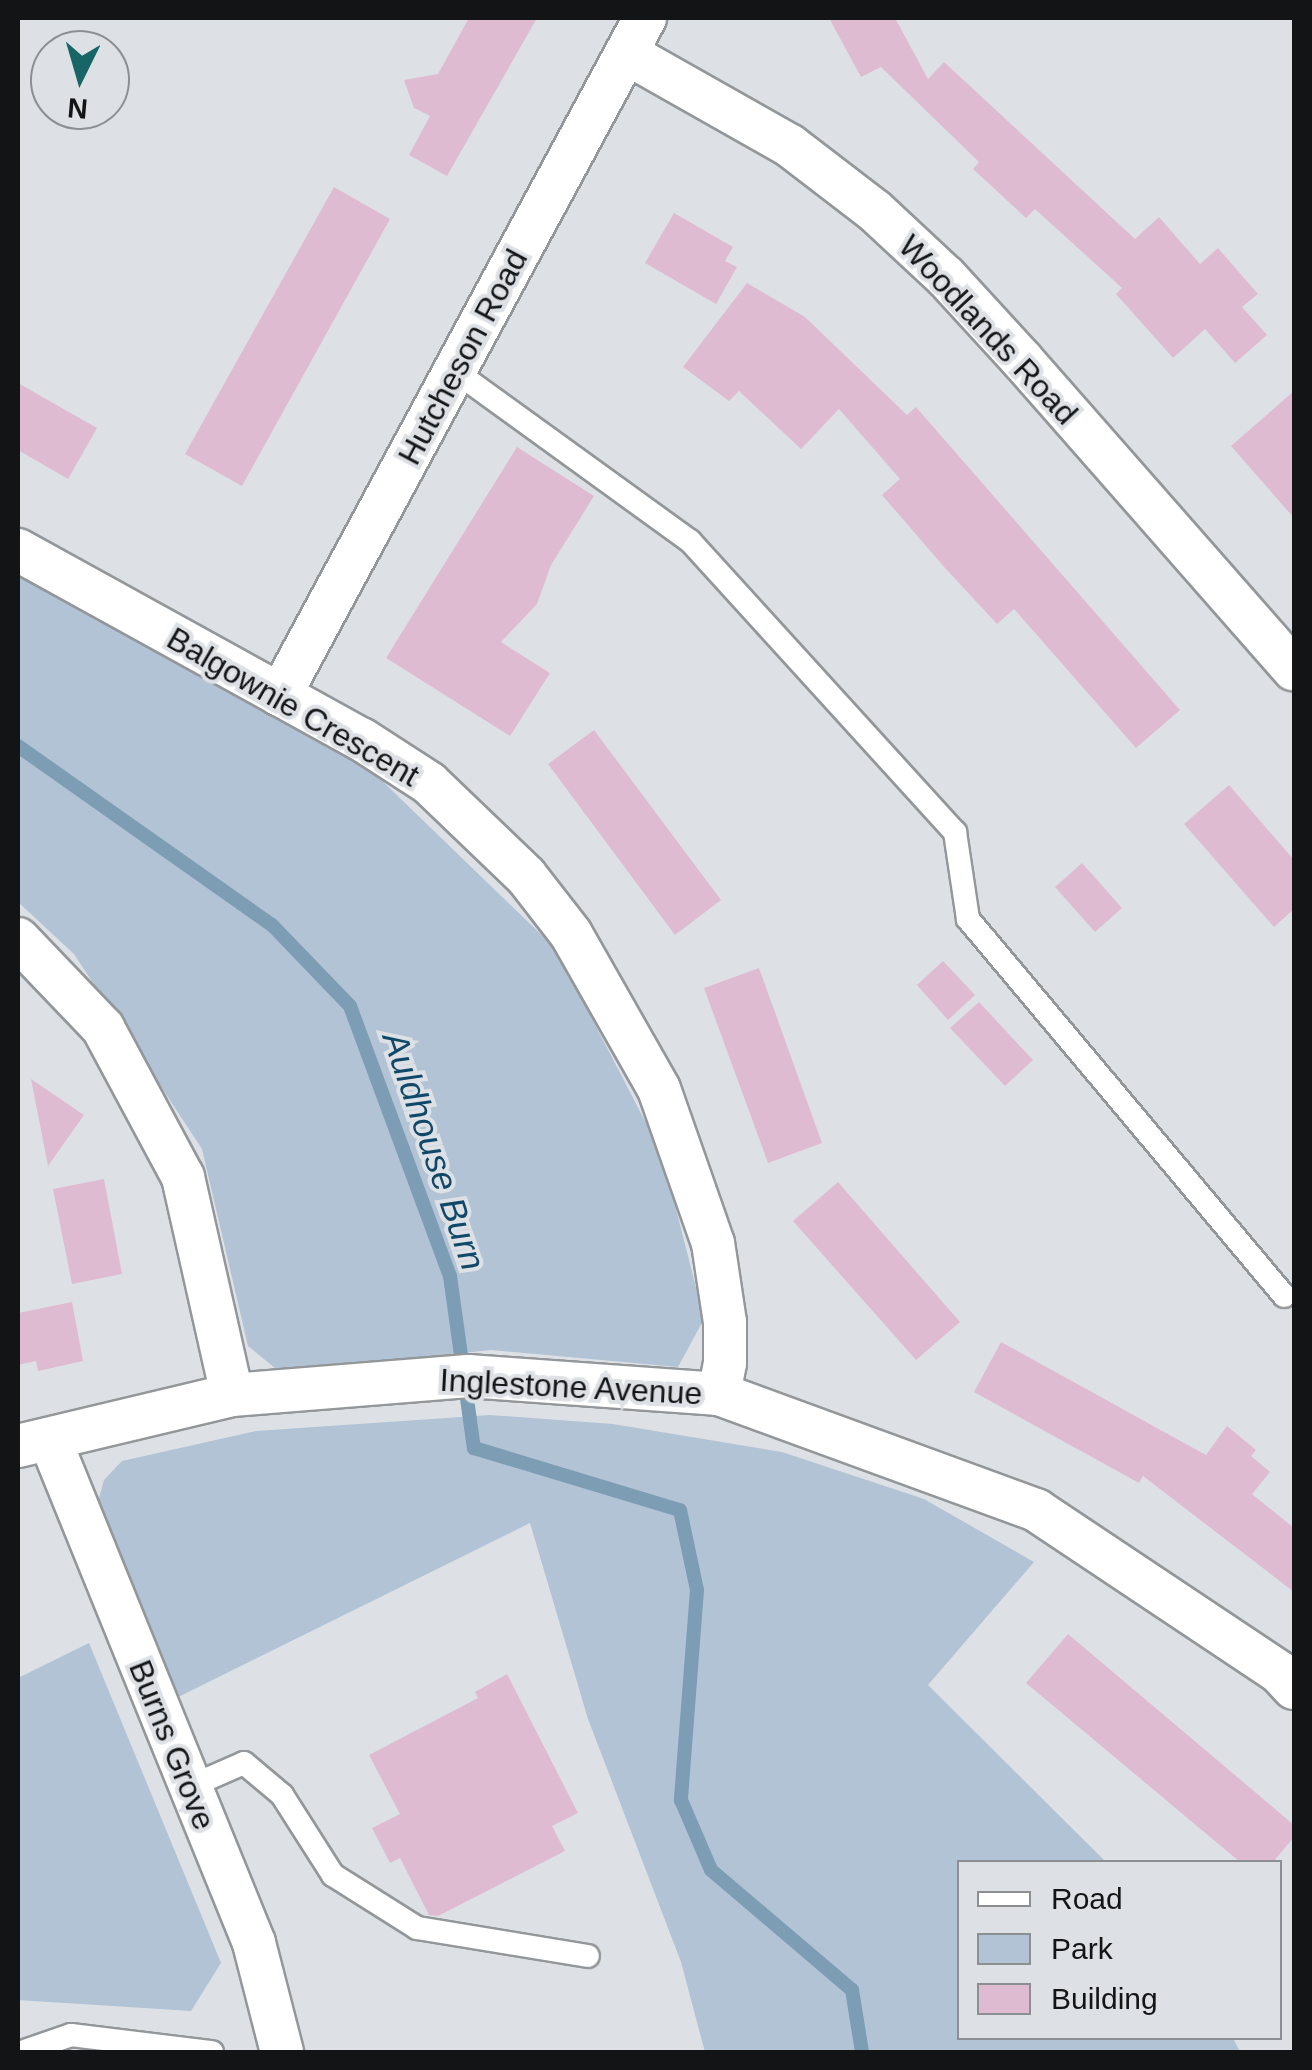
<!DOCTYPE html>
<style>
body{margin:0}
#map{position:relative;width:1312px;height:2070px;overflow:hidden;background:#dde1e5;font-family:Arial,sans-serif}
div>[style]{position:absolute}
.green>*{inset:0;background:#b1c3d5}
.stream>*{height:14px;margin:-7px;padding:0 7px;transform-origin:7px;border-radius:7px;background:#7d9db5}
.building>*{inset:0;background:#dfbbd1}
.roads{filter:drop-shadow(2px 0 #93979a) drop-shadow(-2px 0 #93979a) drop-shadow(0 2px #93979a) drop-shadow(0 -2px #93979a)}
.lane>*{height:22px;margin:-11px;padding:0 11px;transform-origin:11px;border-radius:11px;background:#fff}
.street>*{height:42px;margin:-21px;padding:0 21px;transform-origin:21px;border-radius:21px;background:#fff}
span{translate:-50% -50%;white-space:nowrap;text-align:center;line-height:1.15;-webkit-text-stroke:8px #dde1e5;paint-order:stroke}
.street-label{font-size:32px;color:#131416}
.water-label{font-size:35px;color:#10486a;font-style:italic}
.frame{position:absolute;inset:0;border:20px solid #131416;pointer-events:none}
.legend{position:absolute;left:957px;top:1860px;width:325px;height:180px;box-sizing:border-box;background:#dde1e5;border:2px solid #8c8f92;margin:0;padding:12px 18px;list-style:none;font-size:30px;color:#131416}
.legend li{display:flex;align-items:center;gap:20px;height:50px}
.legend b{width:50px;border:2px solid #8c8f92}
.north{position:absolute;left:30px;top:30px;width:100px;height:100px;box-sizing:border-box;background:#dde1e5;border:2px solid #8c8f92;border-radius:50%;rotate:185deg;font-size:28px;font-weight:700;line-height:40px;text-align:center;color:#131416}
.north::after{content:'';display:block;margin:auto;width:35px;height:45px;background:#176564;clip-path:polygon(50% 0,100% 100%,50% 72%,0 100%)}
</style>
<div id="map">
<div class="green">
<div style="clip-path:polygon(18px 571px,375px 774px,556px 949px,662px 1154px,704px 1319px,678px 1367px,491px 1350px,280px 1372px,248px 1346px,202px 1149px,74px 954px,18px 902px)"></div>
<div style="clip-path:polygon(490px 1415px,613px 1424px,782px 1452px,924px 1499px,1034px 1562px,928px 1685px,1106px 1862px,959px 1862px,959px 2038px,1233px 2038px,1240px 2052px,705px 2052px,681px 1962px,588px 1719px,530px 1523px,166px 1703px,96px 1509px,104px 1480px,122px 1461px,256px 1431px)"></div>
<div style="clip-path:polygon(89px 1643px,221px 1963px,191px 2011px,18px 2000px,18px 1678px)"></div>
</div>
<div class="stream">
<div style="left:18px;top:746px;width:311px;rotate:35.2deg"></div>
<div style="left:272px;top:925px;width:112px;rotate:46.1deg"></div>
<div style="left:350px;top:1006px;width:288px;rotate:69.7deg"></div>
<div style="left:450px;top:1276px;width:174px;rotate:82.1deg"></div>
<div style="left:474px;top:1448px;width:215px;rotate:16.8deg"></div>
<div style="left:680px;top:1510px;width:82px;rotate:78deg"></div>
<div style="left:697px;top:1590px;width:211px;rotate:94.4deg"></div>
<div style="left:681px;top:1800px;width:76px;rotate:66.8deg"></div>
<div style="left:711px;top:1870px;width:185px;rotate:40.4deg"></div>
<div style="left:852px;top:1990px;width:63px;rotate:80.8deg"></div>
</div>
<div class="building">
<div style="clip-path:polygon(469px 18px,537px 18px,447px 176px,409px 155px,430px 116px,414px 108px,404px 80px,438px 74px)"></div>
<div style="clip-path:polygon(829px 18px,895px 18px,928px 79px,944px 62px,1135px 239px,1159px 217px,1200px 264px,1218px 248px,1258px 294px,1242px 307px,1267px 335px,1235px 363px,1205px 329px,1173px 358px,1116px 294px,1122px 288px,1035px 209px,1026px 218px,973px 169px,979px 162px,881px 67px,861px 77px)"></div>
<div style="clip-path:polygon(334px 187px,390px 219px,242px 486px,185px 454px)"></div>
<div style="clip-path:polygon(674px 213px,733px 247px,725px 261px,737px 267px,716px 304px,645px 263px)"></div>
<div style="clip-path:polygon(747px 283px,805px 317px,907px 415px,916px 407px,1180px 710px,1136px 748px,1014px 609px,997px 624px,945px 568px,882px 495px,900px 479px,839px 409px,801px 449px,739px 391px,729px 401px,683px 367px)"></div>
<div style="clip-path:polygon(18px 383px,97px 428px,68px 479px,18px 450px)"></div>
<div style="clip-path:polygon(1294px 391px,1294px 518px,1231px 446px)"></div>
<div style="clip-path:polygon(517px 447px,594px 496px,551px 565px,537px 604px,501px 642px,550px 673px,510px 736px,386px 658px)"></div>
<div style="clip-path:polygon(594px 730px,721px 900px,675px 935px,548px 764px)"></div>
<div style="clip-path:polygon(1229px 785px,1294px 860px,1294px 909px,1274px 927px,1184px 824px)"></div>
<div style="clip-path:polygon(1082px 863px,1122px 908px,1095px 932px,1055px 887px)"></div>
<div style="clip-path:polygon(943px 961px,975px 995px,948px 1020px,917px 985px)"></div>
<div style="clip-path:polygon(759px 968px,822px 1143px,768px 1163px,704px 988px)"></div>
<div style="clip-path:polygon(979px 1002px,1033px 1060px,1005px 1086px,950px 1028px)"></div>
<div style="clip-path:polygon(31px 1079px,84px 1115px,48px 1166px)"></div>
<div style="clip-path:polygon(104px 1179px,122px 1274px,72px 1284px,53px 1189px)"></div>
<div style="clip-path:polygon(838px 1182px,960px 1322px,916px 1360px,793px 1221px)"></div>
<div style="clip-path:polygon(72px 1302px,83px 1361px,38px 1371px,36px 1361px,18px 1365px,18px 1313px)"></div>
<div style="clip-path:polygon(1001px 1342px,1206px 1455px,1227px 1426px,1256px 1450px,1251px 1456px,1270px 1472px,1252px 1494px,1294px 1528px,1294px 1592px,1143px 1476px,1139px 1483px,974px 1392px)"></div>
<div style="clip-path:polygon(1068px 1634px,1294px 1825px,1294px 1837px,1273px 1862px,1240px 1862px,1026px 1683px)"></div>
<div style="clip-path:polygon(507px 1674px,578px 1813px,552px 1826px,565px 1851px,438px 1916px,429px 1915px,400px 1858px,390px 1863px,372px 1828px,400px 1814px,369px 1755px,478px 1698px,475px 1692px)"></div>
</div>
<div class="roads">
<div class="lane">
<div style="left:455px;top:371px;width:290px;rotate:35.9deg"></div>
<div style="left:690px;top:541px;width:394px;rotate:47.7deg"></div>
<div style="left:955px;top:832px;width:88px;rotate:81.5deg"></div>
<div style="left:968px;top:919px;width:492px;rotate:50deg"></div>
<div style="left:189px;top:1787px;width:60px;rotate:-23.6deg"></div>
<div style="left:244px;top:1763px;width:50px;rotate:40.1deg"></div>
<div style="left:282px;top:1795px;width:95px;rotate:57.5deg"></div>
<div style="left:333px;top:1875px;width:99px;rotate:32.2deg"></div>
<div style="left:417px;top:1928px;width:173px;rotate:9.3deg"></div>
<div style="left:22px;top:2052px;width:52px;rotate:-19.1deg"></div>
<div style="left:71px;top:2035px;width:142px;rotate:6.9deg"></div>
</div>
<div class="street">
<div style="left:628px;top:54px;width:185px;rotate:29.5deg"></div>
<div style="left:789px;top:145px;width:108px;rotate:37.5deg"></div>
<div style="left:875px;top:211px;width:97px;rotate:42.9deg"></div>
<div style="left:946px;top:277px;width:113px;rotate:47.5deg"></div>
<div style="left:1022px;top:360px;width:412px;rotate:48.7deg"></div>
<div style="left:18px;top:550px;width:392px;rotate:28.9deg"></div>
<div style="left:361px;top:739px;width:81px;rotate:32.9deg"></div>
<div style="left:429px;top:783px;width:134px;rotate:43.8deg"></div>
<div style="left:526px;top:876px;width:73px;rotate:52.2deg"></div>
<div style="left:571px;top:934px;width:178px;rotate:60.4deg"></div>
<div style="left:659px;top:1089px;width:163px;rotate:70.7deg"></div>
<div style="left:713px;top:1243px;width:80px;rotate:81.4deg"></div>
<div style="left:725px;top:1322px;width:41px;rotate:90deg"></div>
<div style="left:725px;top:1363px;width:32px;rotate:101deg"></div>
<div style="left:280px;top:695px;width:769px;rotate:-61.67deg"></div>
<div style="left:18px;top:939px;width:123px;rotate:46.3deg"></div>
<div style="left:103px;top:1028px;width:169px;rotate:61.8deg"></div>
<div style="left:183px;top:1177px;width:223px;rotate:77.3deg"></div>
<div style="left:50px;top:1440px;width:543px;rotate:67.92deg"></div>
<div style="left:254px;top:1943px;width:113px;rotate:75.6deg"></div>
<div style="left:18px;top:1446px;width:220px;rotate:-13.4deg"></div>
<div style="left:232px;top:1395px;width:237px;rotate:-4.6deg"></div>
<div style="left:468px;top:1376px;width:252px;rotate:4.1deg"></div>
<div style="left:719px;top:1394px;width:338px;rotate:20.1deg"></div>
<div style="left:1036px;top:1510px;width:292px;rotate:33.7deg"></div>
<div style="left:1279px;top:1672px;width:22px;rotate:47deg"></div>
</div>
</div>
<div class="street-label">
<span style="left:988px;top:330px;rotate:47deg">Woodlands Road</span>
<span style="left:463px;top:357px;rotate:-62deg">Hutcheson Road</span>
<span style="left:293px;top:707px;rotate:30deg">Balgownie Crescent</span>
<span style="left:571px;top:1387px;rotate:3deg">Inglestone Avenue</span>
<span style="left:172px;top:1745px;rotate:68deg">Burns Grove</span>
</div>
<div class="water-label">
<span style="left:434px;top:1151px;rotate:71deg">Auldhouse Burn</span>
</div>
<div class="frame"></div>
<ul class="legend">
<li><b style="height:12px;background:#fff"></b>Road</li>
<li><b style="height:28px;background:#b1c3d5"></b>Park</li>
<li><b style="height:28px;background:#dfbbd1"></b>Building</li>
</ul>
<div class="north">N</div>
</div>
